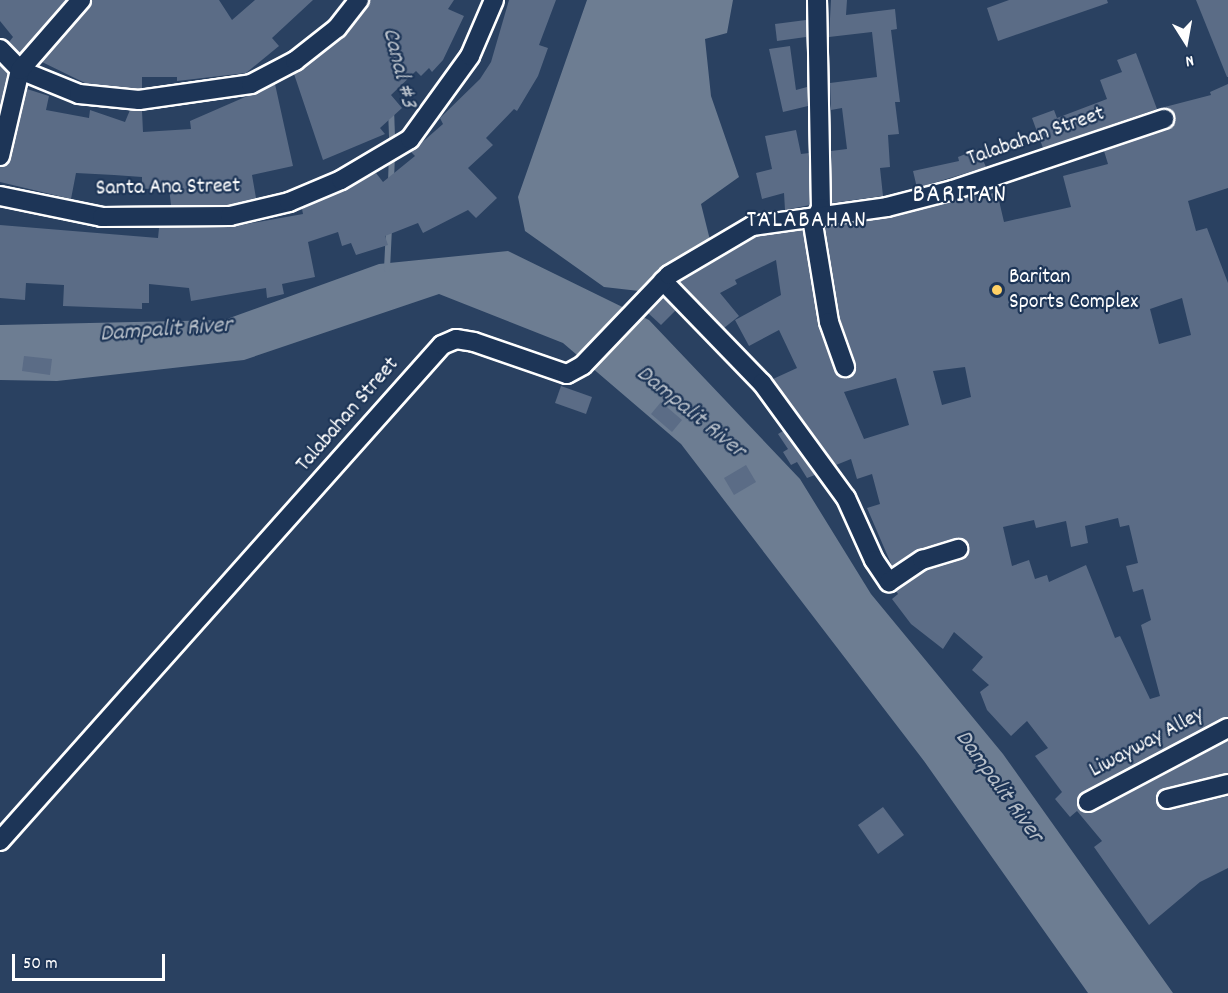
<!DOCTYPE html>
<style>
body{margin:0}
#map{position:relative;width:1228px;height:993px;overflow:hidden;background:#2a4161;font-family:Dekko,sans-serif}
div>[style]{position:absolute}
.water>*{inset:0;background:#6d7d92}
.stream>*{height:6px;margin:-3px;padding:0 3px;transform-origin:3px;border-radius:3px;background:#6d7d92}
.building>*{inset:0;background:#5b6c86}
.roads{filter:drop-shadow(2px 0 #fff) drop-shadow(-2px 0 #fff) drop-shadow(0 2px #fff) drop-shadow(0 -2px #fff)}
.street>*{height:18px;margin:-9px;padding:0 9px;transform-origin:9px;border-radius:9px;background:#1d3557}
.dots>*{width:16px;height:16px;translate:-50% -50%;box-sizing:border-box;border:3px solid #1d3557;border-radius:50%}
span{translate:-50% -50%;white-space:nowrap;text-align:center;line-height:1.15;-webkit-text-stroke:4.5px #1d3557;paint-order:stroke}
.street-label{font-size:22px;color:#fff}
.poi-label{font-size:22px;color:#fff}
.left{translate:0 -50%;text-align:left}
.water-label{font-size:24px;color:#b6bec8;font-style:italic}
.neighbourhood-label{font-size:24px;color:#fff;letter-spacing:1.5px}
.quarter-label{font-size:26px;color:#fff;letter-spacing:1.5px}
.north{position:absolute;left:1156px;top:12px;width:60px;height:60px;-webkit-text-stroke:4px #1d3557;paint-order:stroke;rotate:169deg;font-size:16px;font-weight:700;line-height:24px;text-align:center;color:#fff}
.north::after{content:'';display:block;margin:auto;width:21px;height:27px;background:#fff;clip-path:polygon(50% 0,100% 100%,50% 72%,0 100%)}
.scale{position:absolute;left:12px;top:954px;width:153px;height:27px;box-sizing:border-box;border:3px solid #fff;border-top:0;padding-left:8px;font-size:18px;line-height:21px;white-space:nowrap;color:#fff;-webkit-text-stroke:4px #1d3557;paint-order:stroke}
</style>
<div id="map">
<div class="water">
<div style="clip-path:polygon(587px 0,733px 0,727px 33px,705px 39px,711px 96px,739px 177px,701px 204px,710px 240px,639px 291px,604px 287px,525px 231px,518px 197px)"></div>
<div style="clip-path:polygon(508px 251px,649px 320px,800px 479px,871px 594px,1003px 754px,1173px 993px,1088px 993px,924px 761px,681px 444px,563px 343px,439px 294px,244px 360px,57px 381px,0 380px,0 325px,224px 320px,379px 264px)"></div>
</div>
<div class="stream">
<div style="left:391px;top:108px;width:35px;rotate:88deg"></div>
<div style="left:391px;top:182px;width:27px;rotate:-88deg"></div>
<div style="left:387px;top:269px;width:41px;rotate:-87.2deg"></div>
</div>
<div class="building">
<div style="clip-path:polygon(0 0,66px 0,20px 53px,9px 42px,13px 37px,0 21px)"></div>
<div style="clip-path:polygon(92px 0,219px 0,232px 20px,255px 0,313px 0,272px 38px,279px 46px,246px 73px,177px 81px,177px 77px,142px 77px,142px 88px,139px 89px,87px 84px,42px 62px)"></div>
<div style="clip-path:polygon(370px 0,454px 0,448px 9px,464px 16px,443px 60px,432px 72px,429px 68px,421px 76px,416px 71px,391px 95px,402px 108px,380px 128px,385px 134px,323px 160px,294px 74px,344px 37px)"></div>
<div style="clip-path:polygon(509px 0,556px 0,539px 45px,548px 48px,538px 76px,517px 111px,514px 109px,486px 138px,493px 145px,468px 168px,497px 198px,476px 218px,468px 210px,423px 233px,418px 223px,385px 236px,388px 245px,356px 255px,351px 243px,342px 246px,338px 232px,308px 242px,315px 277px,282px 284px,284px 294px,267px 298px,266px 288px,191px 301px,189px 288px,149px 284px,149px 303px,142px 303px,142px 309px,63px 306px,64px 285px,26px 283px,25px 300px,0 298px,0 225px,158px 238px,159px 228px,230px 227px,303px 214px,302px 209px,376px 173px,383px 182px,415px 156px,411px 152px,443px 124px,440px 118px,480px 79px,491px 62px)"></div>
<div style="clip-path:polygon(831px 0,847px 0,846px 15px,895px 9px,897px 29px,891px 30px,900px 102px,895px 102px,899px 134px,888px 135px,890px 167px,880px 168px,883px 196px,832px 203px,831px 151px,847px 149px,842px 108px,831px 110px,830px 83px,877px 77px,872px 32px,829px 37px)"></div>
<div style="clip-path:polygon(1009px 0,1107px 0,1108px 3px,998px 41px,987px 8px)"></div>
<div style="clip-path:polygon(1196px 0,1228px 0,1228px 77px,1227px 77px)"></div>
<div style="clip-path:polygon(806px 20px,806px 37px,777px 41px,775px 24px)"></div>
<div style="clip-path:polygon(790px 46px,796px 90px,807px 87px,808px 106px,783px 112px,769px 49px)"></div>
<div style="clip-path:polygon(evenodd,1136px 53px,1157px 109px,1211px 95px,1210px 92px,1228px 84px,1228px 188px,1188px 201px,1196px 231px,1207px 228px,1228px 283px,1228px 717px,1083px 792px,1077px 801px,1082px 811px,1093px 812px,1228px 741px,1228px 773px,1164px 788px,1156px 801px,1159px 807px,1169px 810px,1228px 796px,1228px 868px,1200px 882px,1149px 925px,1094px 847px,1102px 841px,1077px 811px,1070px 817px,1055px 799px,1062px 792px,1035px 756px,1048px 748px,1027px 721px,1011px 736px,987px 710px,980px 692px,989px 685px,972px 670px,983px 657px,954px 632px,943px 649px,911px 624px,892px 599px,898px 594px,896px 591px,927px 570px,966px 557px,969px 551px,966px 541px,955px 538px,919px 549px,892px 566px,867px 508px,880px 504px,872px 474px,857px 479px,851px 459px,836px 465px,773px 379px,797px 368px,779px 330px,749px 346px,735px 320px,781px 295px,776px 260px,735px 280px,737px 284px,720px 293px,739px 316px,724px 328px,680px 282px,756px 237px,803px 230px,818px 326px,835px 371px,842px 378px,849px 377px,856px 364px,840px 319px,825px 227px,889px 218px,975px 195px,976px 198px,997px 192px,1004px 222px,1071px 207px,1063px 176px,1108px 164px,1104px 151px,1168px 129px,1175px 122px,1174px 115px,1160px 108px,1043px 148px,1032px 118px,1054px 110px,1057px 118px,1107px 99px,1100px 80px,1122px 72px,1117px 60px,1136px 53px,1182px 298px,1191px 335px,1159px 344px,1150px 309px,1182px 298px,1136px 53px,965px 367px,971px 397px,942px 405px,933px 371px,965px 367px,1136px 53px,896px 378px,909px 425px,864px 439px,844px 392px,896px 378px,1136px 53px,1118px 518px,1120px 527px,1129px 525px,1138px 563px,1126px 566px,1133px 592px,1143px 589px,1151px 620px,1141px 625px,1160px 696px,1150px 699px,1120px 636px,1115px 638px,1086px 565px,1049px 582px,1047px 575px,1035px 579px,1029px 560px,1012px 566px,1003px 527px,1034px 520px,1036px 528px,1066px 521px,1071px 547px,1088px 543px,1085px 526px,1118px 518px)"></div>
<div style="clip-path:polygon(0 65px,8px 73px,0 106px)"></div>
<div style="clip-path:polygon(275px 84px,293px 166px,252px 175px,256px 198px,229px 205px,171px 205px,169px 188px,142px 189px,142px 177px,114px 175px,76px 173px,71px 199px,0 182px,0 167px,11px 159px,27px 89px,49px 96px,46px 110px,89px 118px,90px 110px,125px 122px,130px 110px,142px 111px,143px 132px,191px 129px,190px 121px)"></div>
<div style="clip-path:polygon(796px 130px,801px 154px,809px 153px,810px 205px,785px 210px,784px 193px,762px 199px,756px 173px,772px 169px,765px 136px)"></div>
<div style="clip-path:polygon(978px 149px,986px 167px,917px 188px,913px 171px,959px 161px,958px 157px)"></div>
<div style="clip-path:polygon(663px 297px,676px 310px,661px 325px,648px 313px)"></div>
<div style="clip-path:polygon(24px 356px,52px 359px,50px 375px,22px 371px)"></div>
<div style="clip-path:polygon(561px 386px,592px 397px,586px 414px,555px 403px)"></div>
<div style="clip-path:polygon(661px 402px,682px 420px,672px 432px,651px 414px)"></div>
<div style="clip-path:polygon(783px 431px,815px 475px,807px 478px,797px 462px,791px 465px,783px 452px,788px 449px,778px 434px)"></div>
<div style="clip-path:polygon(746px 465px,756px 482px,734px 495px,724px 478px)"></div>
<div style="clip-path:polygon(883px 807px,904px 835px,878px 854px,858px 825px)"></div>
</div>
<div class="roads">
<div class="street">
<div style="left:817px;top:0;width:208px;rotate:88.9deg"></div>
<div style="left:821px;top:208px;width:18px;rotate:117deg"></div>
<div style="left:813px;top:224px;width:99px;rotate:80.7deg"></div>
<div style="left:829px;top:322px;width:48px;rotate:70.4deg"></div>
<div style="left:0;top:49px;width:29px;rotate:46deg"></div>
<div style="left:20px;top:70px;width:64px;rotate:22.1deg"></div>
<div style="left:79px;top:94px;width:60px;rotate:5.7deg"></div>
<div style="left:139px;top:100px;width:113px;rotate:-8.1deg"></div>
<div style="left:251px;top:84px;width:50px;rotate:-27.6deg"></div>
<div style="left:295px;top:61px;width:53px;rotate:-38.2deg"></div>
<div style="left:337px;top:28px;width:36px;rotate:-52deg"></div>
<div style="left:0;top:156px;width:88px;rotate:-76.9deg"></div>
<div style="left:20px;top:70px;width:93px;rotate:-48.9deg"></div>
<div style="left:0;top:196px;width:104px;rotate:11.6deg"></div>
<div style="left:102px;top:217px;width:128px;rotate:-0.4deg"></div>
<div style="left:230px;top:216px;width:61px;rotate:-13.3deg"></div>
<div style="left:289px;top:202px;width:56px;rotate:-22.9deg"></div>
<div style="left:341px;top:180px;width:80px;rotate:-30.7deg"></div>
<div style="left:410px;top:139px;width:102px;rotate:-54.1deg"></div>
<div style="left:470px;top:56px;width:61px;rotate:-66.8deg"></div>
<div style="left:663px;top:281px;width:142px;rotate:45.9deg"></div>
<div style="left:762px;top:383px;width:142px;rotate:53.9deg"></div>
<div style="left:846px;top:498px;width:68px;rotate:65.7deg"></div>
<div style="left:874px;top:560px;width:27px;rotate:56deg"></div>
<div style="left:889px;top:582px;width:40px;rotate:-34deg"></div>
<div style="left:922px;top:560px;width:38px;rotate:-17deg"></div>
<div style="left:1167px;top:799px;width:63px;rotate:-13.8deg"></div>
<div style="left:1088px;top:802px;width:158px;rotate:-27.9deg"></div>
<div style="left:0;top:841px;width:664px;rotate:-48.29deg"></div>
<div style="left:442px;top:345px;width:15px;rotate:-23deg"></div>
<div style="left:456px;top:339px;width:18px;rotate:9deg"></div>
<div style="left:474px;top:342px;width:98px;rotate:19deg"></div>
<div style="left:567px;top:374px;width:18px;rotate:-29deg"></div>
<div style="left:583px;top:365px;width:124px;rotate:-46.3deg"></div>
<div style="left:669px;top:275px;width:96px;rotate:-30.6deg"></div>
<div style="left:752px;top:226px;width:136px;rotate:-8deg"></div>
<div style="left:887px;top:207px;width:68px;rotate:-14.4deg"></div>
<div style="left:953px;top:190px;width:223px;rotate:-18.6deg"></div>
</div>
</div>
<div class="dots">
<div style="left:997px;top:290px;background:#ffd166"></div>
</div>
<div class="street-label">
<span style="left:1036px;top:137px;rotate:-19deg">Talabahan Street</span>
<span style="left:168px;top:188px;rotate:-1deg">Santa Ana Street</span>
<span style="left:348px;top:415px;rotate:-49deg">Talabahan Street</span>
<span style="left:1147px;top:743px;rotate:-28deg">Liwayway Alley</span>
</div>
<div class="poi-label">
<span class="left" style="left:1009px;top:290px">Baritan<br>Sports Complex</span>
</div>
<div class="water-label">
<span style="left:398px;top:68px;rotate:76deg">Canal #3</span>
<span style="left:166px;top:331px;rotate:-4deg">Dampalit River</span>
<span style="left:690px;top:413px;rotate:39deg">Dampalit River</span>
<span style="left:998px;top:787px;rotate:54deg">Dampalit River</span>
</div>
<div class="neighbourhood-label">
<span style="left:807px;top:222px">TALABAHAN</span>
</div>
<div class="quarter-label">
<span style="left:960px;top:196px">BARITAN</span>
</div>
<div class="north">N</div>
<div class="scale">50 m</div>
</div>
